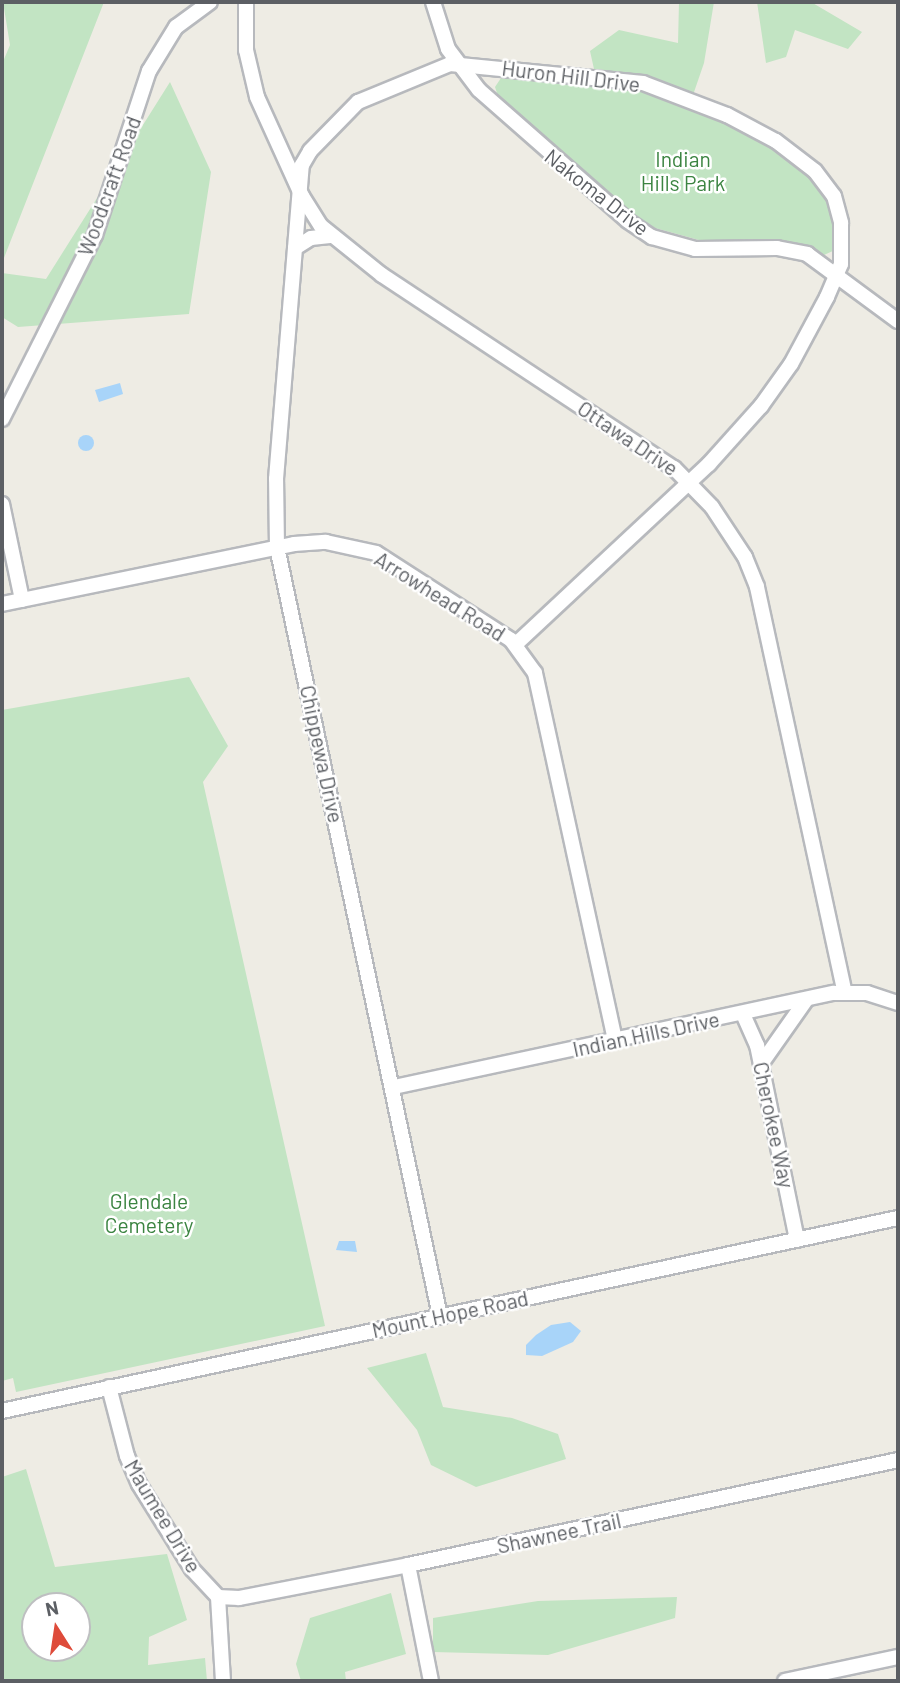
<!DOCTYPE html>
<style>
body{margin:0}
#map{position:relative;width:900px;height:1683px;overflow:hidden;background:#eeece4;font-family:Barlow,sans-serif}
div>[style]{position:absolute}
.green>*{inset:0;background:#c2e4c3}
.water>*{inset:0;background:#a8d4f9}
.round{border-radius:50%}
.roads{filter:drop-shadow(2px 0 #b7b9bd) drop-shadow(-2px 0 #b7b9bd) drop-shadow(0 2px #b7b9bd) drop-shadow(0 -2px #b7b9bd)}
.minor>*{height:14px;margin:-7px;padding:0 7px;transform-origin:7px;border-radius:7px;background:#fff}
span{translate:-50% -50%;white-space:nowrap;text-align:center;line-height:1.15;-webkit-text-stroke:5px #fff;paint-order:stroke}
.street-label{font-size:21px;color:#5c5f64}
.park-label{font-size:21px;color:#3b8441}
.frame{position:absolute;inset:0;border:4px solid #5c5f64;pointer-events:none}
.north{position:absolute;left:21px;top:1592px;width:70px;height:70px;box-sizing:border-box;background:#fff;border:2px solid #bebfc1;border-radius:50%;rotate:348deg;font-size:19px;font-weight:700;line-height:28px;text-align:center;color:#5c5f64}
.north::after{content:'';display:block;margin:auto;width:24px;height:32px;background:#de4b3a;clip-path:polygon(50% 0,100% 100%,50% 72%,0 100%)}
</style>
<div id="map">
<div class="green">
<div style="clip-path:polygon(3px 2px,104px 2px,2px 263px,2px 64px,10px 45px)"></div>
<div style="clip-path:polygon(679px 2px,714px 2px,704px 63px,693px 95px,594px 69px,590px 51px,619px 30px,678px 43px)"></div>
<div style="clip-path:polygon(757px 2px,811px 2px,862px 32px,848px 49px,795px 30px,786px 57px,766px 63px)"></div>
<div style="clip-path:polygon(503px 75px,610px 84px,679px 101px,767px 143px,797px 165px,824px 193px,834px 218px,835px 250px,824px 255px,784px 242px,706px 242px,655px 228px,626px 212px,499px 99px,495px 87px)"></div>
<div style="clip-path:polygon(170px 82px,211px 172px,189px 314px,18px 327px,2px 317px,2px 273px,46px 279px)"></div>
<div style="clip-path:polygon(189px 677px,228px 746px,203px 782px,325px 1326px,16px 1392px,13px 1378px,2px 1381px,2px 710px)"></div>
<div style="clip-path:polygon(426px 1353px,443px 1407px,512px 1418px,558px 1434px,566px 1459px,476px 1487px,431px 1465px,417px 1430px,367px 1368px)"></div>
<div style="clip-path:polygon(evenodd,26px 1469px,55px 1567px,167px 1554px,187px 1620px,149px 1637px,148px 1665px,205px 1658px,207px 1681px,2px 1681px,2px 1477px,26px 1469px,35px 1606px,77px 1606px,77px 1648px,35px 1648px,35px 1606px)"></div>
<div style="clip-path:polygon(391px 1593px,406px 1654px,345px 1672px,346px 1681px,301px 1681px,296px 1664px,310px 1618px)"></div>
<div style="clip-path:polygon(677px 1597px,675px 1618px,548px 1655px,433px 1652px,433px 1618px,538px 1601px)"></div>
</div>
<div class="water">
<div style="clip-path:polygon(120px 383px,123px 394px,99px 402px,95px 390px)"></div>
<div class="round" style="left:78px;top:435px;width:16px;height:16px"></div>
<div style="clip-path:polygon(339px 1241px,355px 1241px,357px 1252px,336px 1250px)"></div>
<div style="clip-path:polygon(570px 1322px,581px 1331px,573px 1342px,542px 1356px,526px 1355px,526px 1345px,536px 1335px,551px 1325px)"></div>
</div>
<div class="roads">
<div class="minor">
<div style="left:246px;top:2px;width:48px;rotate:90deg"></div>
<div style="left:246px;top:50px;width:48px;rotate:76.8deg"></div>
<div style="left:257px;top:97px;width:109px;rotate:65.6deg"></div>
<div style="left:302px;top:196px;width:36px;rotate:58deg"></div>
<div style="left:321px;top:226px;width:78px;rotate:38.8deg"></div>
<div style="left:382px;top:275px;width:350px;rotate:33.5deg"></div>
<div style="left:674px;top:468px;width:54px;rotate:45.7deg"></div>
<div style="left:712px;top:507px;width:60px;rotate:56.6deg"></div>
<div style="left:745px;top:557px;width:32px;rotate:68deg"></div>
<div style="left:757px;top:587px;width:413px;rotate:77.8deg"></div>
<div style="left:433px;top:2px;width:49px;rotate:72.3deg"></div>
<div style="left:448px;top:49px;width:51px;rotate:52.9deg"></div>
<div style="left:479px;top:90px;width:198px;rotate:41.3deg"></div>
<div style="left:628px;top:221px;width:29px;rotate:34deg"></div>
<div style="left:652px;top:237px;width:45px;rotate:15.6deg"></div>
<div style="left:695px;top:249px;width:82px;rotate:-0.7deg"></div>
<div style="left:777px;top:248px;width:31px;rotate:11deg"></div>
<div style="left:807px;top:254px;width:113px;rotate:36.4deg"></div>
<div style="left:295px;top:248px;width:19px;rotate:-32deg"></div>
<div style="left:311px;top:238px;width:19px;rotate:-6deg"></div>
<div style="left:2px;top:419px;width:206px;rotate:-63.2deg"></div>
<div style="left:95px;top:235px;width:173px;rotate:-71.8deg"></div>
<div style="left:149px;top:71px;width:52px;rotate:-58.5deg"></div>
<div style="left:176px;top:27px;width:42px;rotate:-36.3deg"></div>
<div style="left:2px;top:504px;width:98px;rotate:78.2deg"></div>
<div style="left:2px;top:604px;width:298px;rotate:-11.6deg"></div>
<div style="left:294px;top:544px;width:32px;rotate:-4deg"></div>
<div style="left:326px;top:542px;width:51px;rotate:12.4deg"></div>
<div style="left:376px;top:553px;width:161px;rotate:32.8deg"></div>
<div style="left:511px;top:640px;width:41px;rotate:54deg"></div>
<div style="left:535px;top:673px;width:376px;rotate:77.7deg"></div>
<div style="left:743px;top:1014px;width:34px;rotate:66deg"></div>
<div style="left:757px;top:1045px;width:199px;rotate:78.4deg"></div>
<div style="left:761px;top:1064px;width:78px;rotate:-54.9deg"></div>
<div style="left:394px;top:1087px;width:450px;rotate:-12.1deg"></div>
<div style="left:834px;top:993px;width:33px"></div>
<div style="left:867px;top:993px;width:33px;rotate:18deg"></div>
<div style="left:440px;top:1316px;width:786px;rotate:-101.97deg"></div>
<div style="left:277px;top:547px;width:68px;rotate:-90.8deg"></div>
<div style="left:276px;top:479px;width:315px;rotate:-85.3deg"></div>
<div style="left:302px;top:165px;width:16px;rotate:-60deg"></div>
<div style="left:310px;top:151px;width:69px;rotate:-45.6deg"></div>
<div style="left:358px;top:102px;width:100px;rotate:-22.4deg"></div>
<div style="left:450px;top:64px;width:194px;rotate:5.6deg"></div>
<div style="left:643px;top:83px;width:90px;rotate:20.9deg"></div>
<div style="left:727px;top:115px;width:55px;rotate:28deg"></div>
<div style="left:776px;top:141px;width:49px;rotate:37.6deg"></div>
<div style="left:815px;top:171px;width:31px;rotate:53deg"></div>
<div style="left:834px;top:196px;width:28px;rotate:75deg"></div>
<div style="left:841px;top:223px;width:41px;rotate:90deg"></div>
<div style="left:841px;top:264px;width:36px;rotate:113deg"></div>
<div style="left:827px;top:297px;width:76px;rotate:118.2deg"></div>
<div style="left:791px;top:364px;width:52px;rotate:125.5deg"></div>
<div style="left:761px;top:406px;width:78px;rotate:131.9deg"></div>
<div style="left:709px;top:464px;width:264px;rotate:137deg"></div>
<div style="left:109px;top:1387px;width:71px;rotate:75.4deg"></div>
<div style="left:127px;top:1456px;width:30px;rotate:67deg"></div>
<div style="left:139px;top:1484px;width:100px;rotate:58.1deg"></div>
<div style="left:192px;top:1569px;width:38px;rotate:47deg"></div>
<div style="left:218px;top:1597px;width:84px;rotate:86.6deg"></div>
<div style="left:2px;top:1411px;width:917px;rotate:-12.16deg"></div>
<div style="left:408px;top:1565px;width:118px;rotate:78.8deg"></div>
<div style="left:218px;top:1597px;width:21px;rotate:3deg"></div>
<div style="left:239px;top:1598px;width:172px;rotate:-11deg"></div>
<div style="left:408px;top:1565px;width:501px;rotate:-12.09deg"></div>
<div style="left:785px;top:1681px;width:116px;rotate:-12deg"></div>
</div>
</div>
<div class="street-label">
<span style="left:571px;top:76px;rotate:7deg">Huron Hill Drive</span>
<span style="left:109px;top:186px;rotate:-70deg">Woodcraft Road</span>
<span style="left:597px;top:192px;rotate:38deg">Nakoma Drive</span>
<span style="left:628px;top:438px;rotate:34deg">Ottawa Drive</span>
<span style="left:440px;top:596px;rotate:32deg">Arrowhead Road</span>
<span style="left:322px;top:754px;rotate:78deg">Chippewa Drive</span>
<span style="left:646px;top:1034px;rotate:-12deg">Indian Hills Drive</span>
<span style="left:774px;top:1125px;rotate:78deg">Cherokee Way</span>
<span style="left:450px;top:1314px;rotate:-12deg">Mount Hope Road</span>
<span style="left:163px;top:1516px;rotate:59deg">Maumee Drive</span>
<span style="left:559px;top:1533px;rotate:-12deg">Shawnee Trail</span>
</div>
<div class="park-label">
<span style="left:683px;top:171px">Indian<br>Hills Park</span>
<span style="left:149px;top:1213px">Glendale<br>Cemetery</span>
</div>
<div class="frame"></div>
<div class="north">N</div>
</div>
